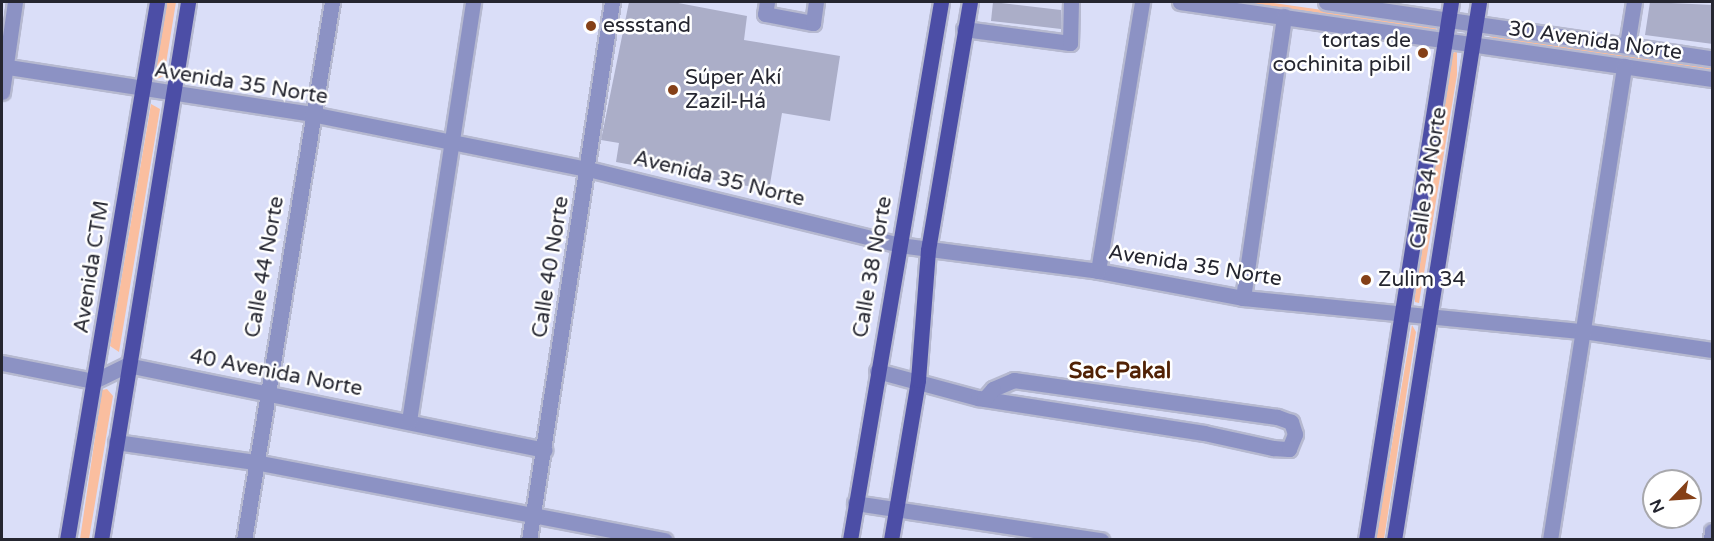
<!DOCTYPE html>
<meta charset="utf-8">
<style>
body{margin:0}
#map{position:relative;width:1714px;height:541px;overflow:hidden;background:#dadef8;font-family:"Varela Round",sans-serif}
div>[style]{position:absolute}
.green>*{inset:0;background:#fabe9f}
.building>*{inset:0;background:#abaec8}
.roads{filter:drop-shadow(2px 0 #b6b9d0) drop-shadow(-2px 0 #b6b9d0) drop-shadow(0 2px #b6b9d0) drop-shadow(0 -2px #b6b9d0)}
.minor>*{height:15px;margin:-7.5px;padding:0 7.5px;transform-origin:7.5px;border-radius:7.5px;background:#8c92c4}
.major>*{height:15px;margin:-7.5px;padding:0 7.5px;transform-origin:7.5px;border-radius:7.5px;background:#4c4ea6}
.dots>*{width:16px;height:16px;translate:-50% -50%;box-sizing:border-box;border:3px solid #fff;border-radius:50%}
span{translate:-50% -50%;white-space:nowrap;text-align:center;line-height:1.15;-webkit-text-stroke:5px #fff;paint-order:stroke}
.poi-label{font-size:21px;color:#252630}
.left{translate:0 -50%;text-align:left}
.right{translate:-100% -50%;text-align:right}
.street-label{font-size:21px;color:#252630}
.neighbourhood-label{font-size:22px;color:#512205;font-weight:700}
.frame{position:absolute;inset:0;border:3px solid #252630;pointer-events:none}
.north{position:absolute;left:1642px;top:469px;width:60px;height:60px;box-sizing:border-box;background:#fff;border:2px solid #a8a8ac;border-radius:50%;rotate:245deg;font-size:16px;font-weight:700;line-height:24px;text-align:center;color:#252630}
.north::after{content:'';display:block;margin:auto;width:21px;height:27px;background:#854017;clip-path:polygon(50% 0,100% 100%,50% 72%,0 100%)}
</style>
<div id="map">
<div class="green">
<div style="clip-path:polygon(165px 2px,176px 2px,164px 76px,154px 80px)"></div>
<div style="clip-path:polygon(1237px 2px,1267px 2px,1434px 26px,1437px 30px)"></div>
<div style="clip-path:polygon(1490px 34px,1712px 66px,1712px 70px,1493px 38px,1487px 35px)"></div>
<div style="clip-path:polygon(1457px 51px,1457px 75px,1419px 303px,1415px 302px,1415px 296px,1453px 53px)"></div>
<div style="clip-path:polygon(151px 104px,160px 109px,119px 352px,110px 346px)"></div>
<div style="clip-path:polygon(1412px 325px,1416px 332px,1384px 539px,1376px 539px)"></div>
<div style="clip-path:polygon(107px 389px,113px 396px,89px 539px,80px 539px,102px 390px)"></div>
</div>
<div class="building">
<div style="clip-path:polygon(629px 2px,673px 2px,747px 16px,744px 40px,840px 56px,830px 121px,782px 113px,769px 190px,616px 162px,619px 143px,601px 140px)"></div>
<div style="clip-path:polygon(993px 2px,1061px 10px,1061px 29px,991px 21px)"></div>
<div style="clip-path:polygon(1650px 2px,1713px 5px,1713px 44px,1645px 35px)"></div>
</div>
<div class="roads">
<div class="minor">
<div style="left:767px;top:2px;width:12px;rotate:99deg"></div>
<div style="left:765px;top:14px;width:49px;rotate:10.6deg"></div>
<div style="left:813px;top:23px;width:21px;rotate:-82deg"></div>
<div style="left:1180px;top:2px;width:538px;rotate:8.24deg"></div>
<div style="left:1326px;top:2px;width:390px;rotate:8.3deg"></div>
<div style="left:964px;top:29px;width:107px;rotate:7.5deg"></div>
<div style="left:1070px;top:43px;width:41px;rotate:-88.6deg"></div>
<div style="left:1627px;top:45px;width:44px;rotate:-80.8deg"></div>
<div style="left:2px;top:66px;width:314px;rotate:8.8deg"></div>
<div style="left:312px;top:114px;width:281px;rotate:11.3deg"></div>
<div style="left:588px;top:169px;width:320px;rotate:13.7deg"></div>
<div style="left:899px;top:245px;width:201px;rotate:7.4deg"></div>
<div style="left:1098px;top:271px;width:147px;rotate:10.5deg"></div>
<div style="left:1243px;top:298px;width:341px;rotate:5.6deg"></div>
<div style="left:1582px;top:331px;width:131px;rotate:8.3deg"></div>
<div style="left:2px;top:92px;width:91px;rotate:-81.8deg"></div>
<div style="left:1098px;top:271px;width:273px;rotate:-80.7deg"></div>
<div style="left:1243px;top:298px;width:285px;rotate:-81.7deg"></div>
<div style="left:2px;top:363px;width:94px;rotate:11.1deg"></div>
<div style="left:94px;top:381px;width:37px;rotate:-26deg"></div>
<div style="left:127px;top:365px;width:426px;rotate:11.5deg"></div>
<div style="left:877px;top:371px;width:105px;rotate:15deg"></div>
<div style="left:978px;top:398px;width:229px;rotate:8.8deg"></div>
<div style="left:1204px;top:433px;width:71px;rotate:12.3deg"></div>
<div style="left:1273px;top:448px;width:16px;rotate:4deg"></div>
<div style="left:1289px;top:449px;width:16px;rotate:-68deg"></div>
<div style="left:1295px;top:434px;width:13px;rotate:-108deg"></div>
<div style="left:1291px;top:422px;width:15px;rotate:-160deg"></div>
<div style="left:1277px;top:417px;width:266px;rotate:-172deg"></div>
<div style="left:1014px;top:380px;width:23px;rotate:157deg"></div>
<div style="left:993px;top:389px;width:13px;rotate:132deg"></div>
<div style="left:409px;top:421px;width:424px;rotate:-81.3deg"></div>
<div style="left:116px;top:442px;width:140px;rotate:8.2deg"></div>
<div style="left:255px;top:462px;width:417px;rotate:10.8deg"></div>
<div style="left:855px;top:503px;width:249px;rotate:8.6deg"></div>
<div style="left:244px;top:540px;width:545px;rotate:-80.71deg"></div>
<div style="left:529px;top:540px;width:544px;rotate:-81.23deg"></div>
<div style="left:1550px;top:540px;width:480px;rotate:-81.1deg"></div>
<div style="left:1711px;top:540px;width:9px;rotate:-84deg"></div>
</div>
<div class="major">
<div style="left:67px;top:540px;width:545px;rotate:-80.5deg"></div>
<div style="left:101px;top:540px;width:545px;rotate:-80.81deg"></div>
<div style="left:850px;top:540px;width:546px;rotate:-80.4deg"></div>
<div style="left:891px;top:540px;width:162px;rotate:-80.4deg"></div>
<div style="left:918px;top:380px;width:130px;rotate:-85.6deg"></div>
<div style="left:928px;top:250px;width:252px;rotate:-80.4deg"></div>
<div style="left:1366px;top:540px;width:545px;rotate:-81.02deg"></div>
<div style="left:1394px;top:540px;width:545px;rotate:-81.02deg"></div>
</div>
</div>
<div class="dots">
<div style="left:591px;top:26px;background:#854017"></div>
<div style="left:1423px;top:53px;background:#854017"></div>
<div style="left:673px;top:90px;background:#854017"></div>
<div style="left:1366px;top:280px;background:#854017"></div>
</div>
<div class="poi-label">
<span class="left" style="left:603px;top:26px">essstand</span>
<span class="right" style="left:1411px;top:53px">tortas de<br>cochinita pibil</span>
<span class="left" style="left:685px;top:90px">Súper Akí<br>Zazil-Há</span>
<span class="left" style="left:1378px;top:280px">Zulim 34</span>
</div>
<div class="street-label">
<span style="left:1595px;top:41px;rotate:8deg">30 Avenida Norte</span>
<span style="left:241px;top:84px;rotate:9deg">Avenida 35 Norte</span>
<span style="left:1429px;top:178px;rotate:-81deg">Calle 34 Norte</span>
<span style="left:719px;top:179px;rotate:14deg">Avenida 35 Norte</span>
<span style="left:1195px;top:266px;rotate:9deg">Avenida 35 Norte</span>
<span style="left:92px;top:267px;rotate:-81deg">Avenida CTM</span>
<span style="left:265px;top:267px;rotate:-80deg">Calle 44 Norte</span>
<span style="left:551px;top:267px;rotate:-81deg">Calle 40 Norte</span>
<span style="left:873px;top:267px;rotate:-80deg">Calle 38 Norte</span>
<span style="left:276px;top:373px;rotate:11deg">40 Avenida Norte</span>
</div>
<div class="neighbourhood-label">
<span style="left:1120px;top:372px">Sac-Pakal</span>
</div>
<div class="frame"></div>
<div class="north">N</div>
</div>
